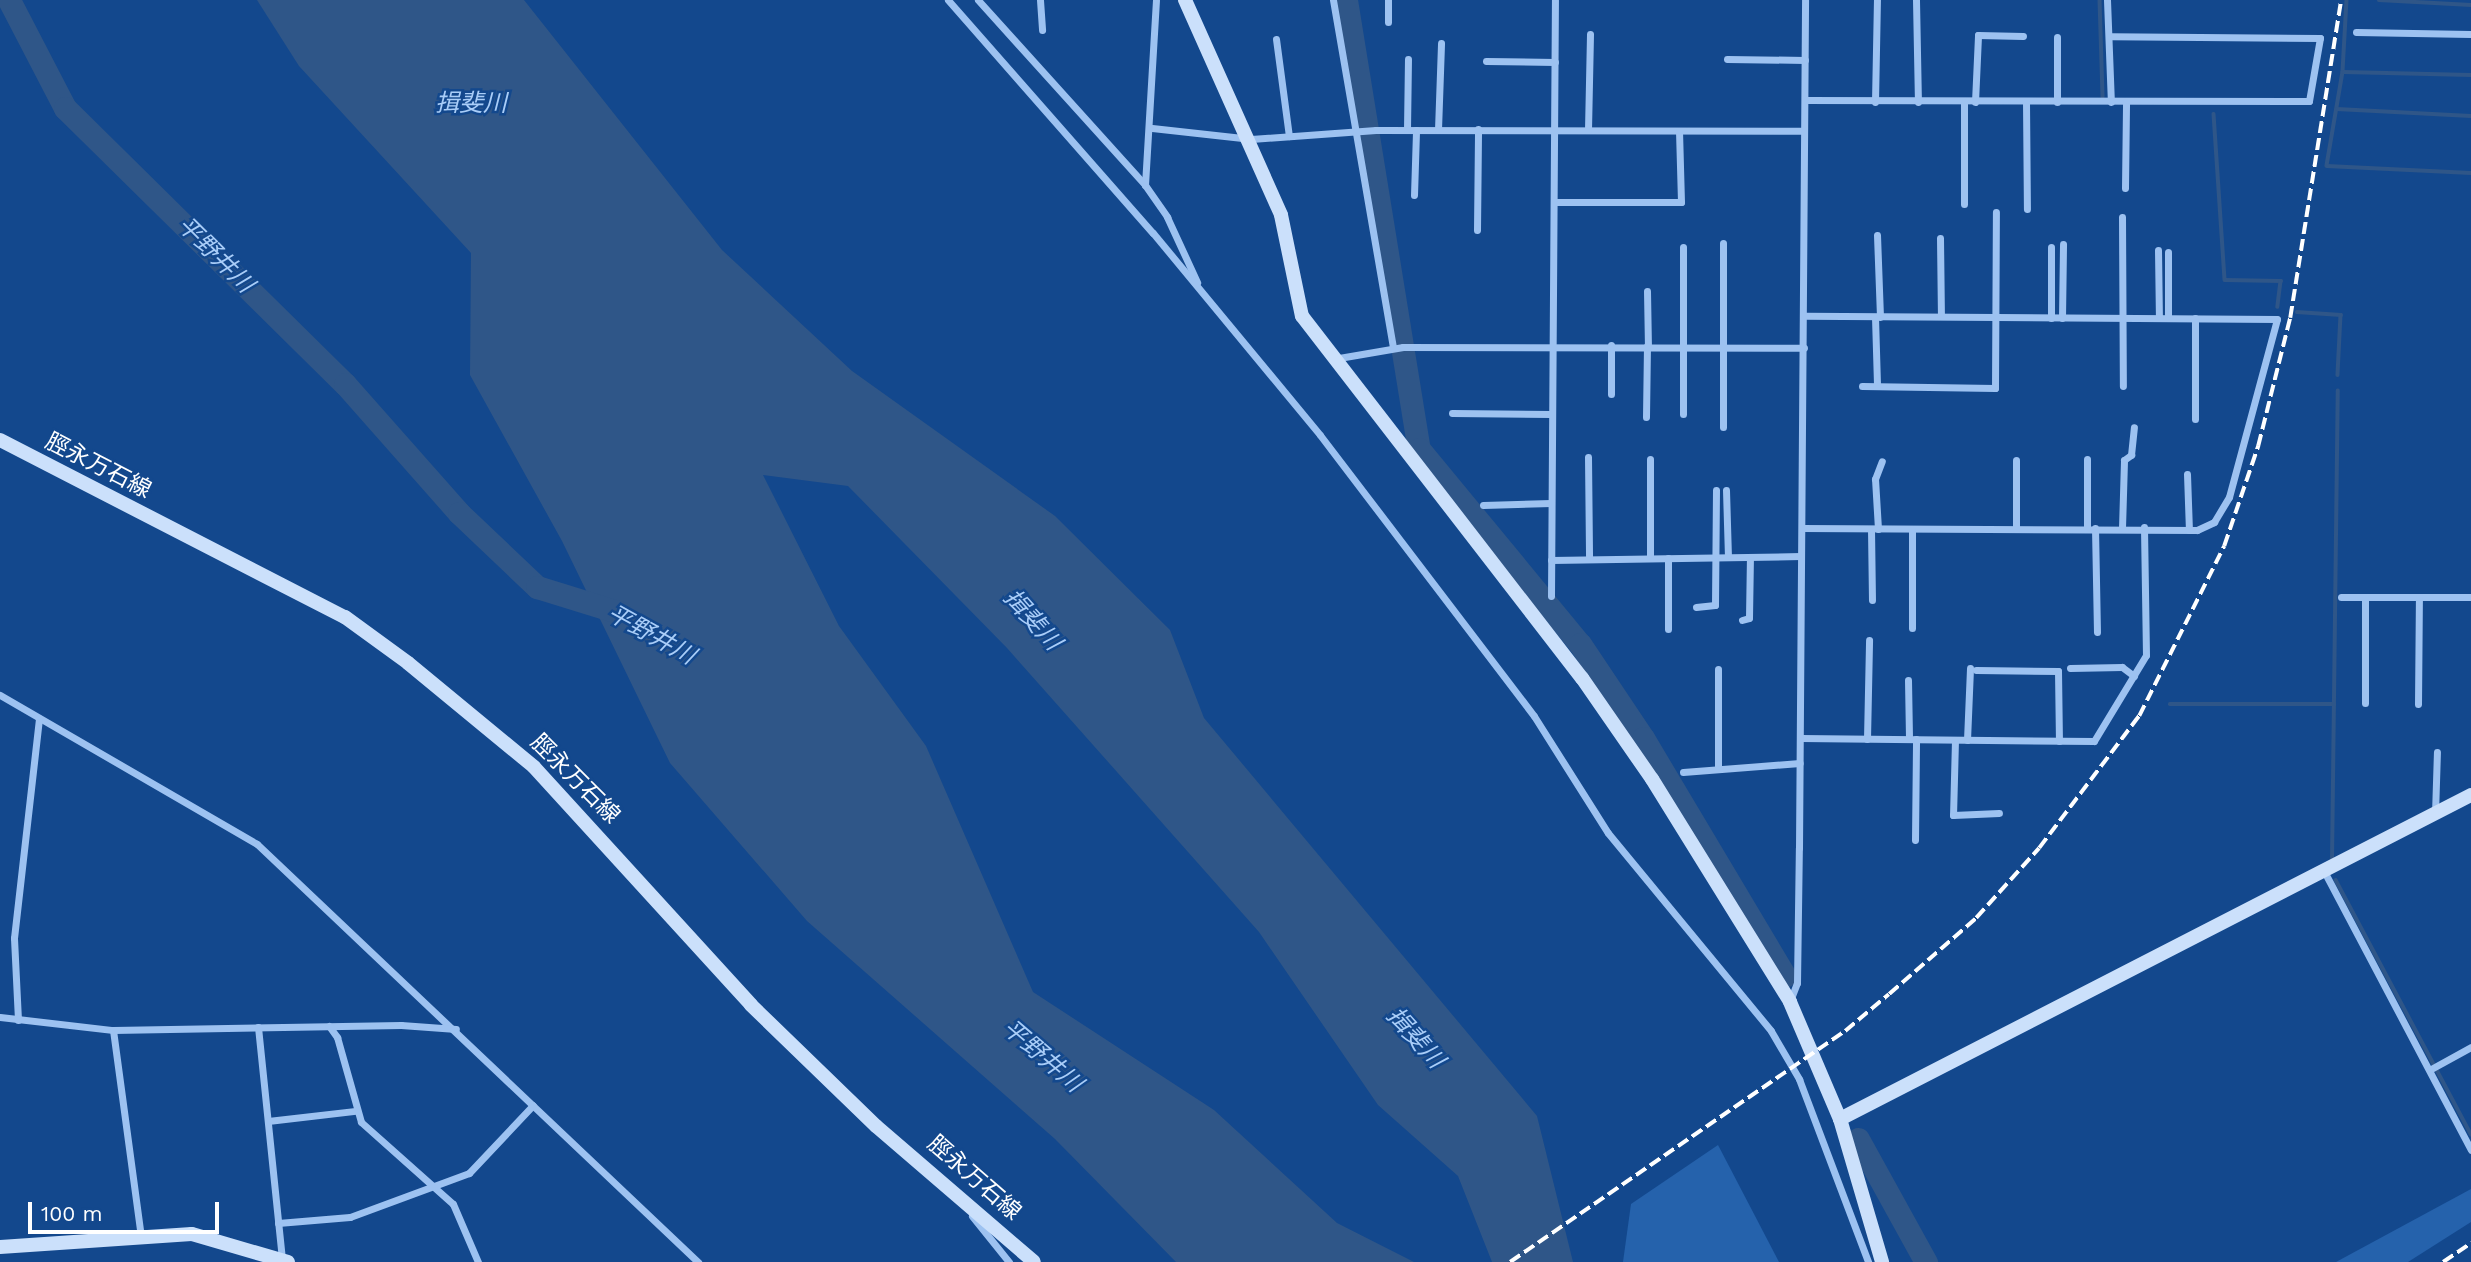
<!DOCTYPE html>
<meta charset="utf-8">
<style>
body{margin:0}
#map{position:relative;width:2471px;height:1262px;overflow:hidden;background:#13488d;font-family:"Work Sans","Noto Sans JP",sans-serif}
div>[style]{position:absolute}
.green>*{inset:0;background:#2562ac}
.water>*{inset:0;background:#2f5688}
.stream>*{height:3.5px;margin:-1.75px;padding:0 1.75px;transform-origin:1.75px;border-radius:1.75px;background:#2f5688}
.river>*{height:23px;margin:-11.5px;padding:0 11.5px;transform-origin:11.5px;border-radius:11.5px;background:#2f5688}
.street>*{height:7px;margin:-3.5px;padding:0 3.5px;transform-origin:3.5px;border-radius:3.5px;background:#9dc2f1}
.secondary>*{height:14px;margin:-7px;padding:0 7px;transform-origin:7px;border-radius:7px;background:#cbe0fb}
.rail>*{height:3.5px;margin-top:-1.75px;transform-origin:0;background:repeating-linear-gradient(90deg,#fff 0 12px,transparent 0 17px)}
span{translate:-50% -50%;white-space:nowrap;text-align:center;line-height:1.15;-webkit-text-stroke:5px #13488d;paint-order:stroke}
.street-label{font-size:23px;color:#fff}
.water-label{font-size:24px;color:#a9cdf8;font-style:italic}
.scale{position:absolute;left:28px;top:1202px;width:191px;height:32px;box-sizing:border-box;border:4px solid #fff;border-top:0;padding-left:9px;font-size:21px;line-height:24px;white-space:nowrap;color:#fff;-webkit-text-stroke:5px #13488d;paint-order:stroke}
</style>
<div id="map">
<div class="green">
<div style="clip-path:polygon(1718px 1145px,1779px 1262px,1623px 1262px,1631px 1204px)"></div>
<div style="clip-path:polygon(2471px 1189px,2471px 1222px,2408px 1262px,2336px 1262px)"></div>
</div>
<div class="water">
<div style="clip-path:polygon(257px 0,524px 0,722px 250px,852px 371px,1055px 516px,1170px 630px,1204px 718px,1537px 1116px,1573px 1262px,1492px 1262px,1458px 1176px,1378px 1105px,1259px 932px,1007px 648px,848px 486px,763px 475px,839px 626px,926px 746px,1033px 992px,1214px 1110px,1337px 1223px,1414px 1262px,1176px 1262px,1055px 1139px,807px 921px,670px 763px,562px 541px,470px 375px,471px 253px,299px 66px)"></div>
</div>
<div class="stream">
<div style="left:2100px;top:0;width:97px;rotate:88.2deg"></div>
<div style="left:2347px;top:0;width:72px;rotate:93.2deg"></div>
<div style="left:2343px;top:72px;width:95px;rotate:99.7deg"></div>
<div style="left:2327px;top:166px;width:144px;rotate:2.8deg"></div>
<div style="left:2379px;top:0;width:92px;rotate:3.1deg"></div>
<div style="left:2344px;top:72px;width:127px;rotate:1.4deg"></div>
<div style="left:2337px;top:109px;width:134px;rotate:3deg"></div>
<div style="left:2214px;top:114px;width:166px;rotate:86.2deg"></div>
<div style="left:2225px;top:280px;width:56px;rotate:1deg"></div>
<div style="left:2281px;top:281px;width:26px;rotate:97deg"></div>
<div style="left:2297px;top:312px;width:44px;rotate:3.9deg"></div>
<div style="left:2341px;top:315px;width:60px;rotate:92.9deg"></div>
<div style="left:2170px;top:704px;width:164px"></div>
<div style="left:2332px;top:862px;width:471px;rotate:-89.3deg"></div>
<div style="left:2336px;top:880px;width:288px;rotate:62deg"></div>
</div>
<div class="river">
<div style="left:9px;top:0;width:122px;rotate:62.6deg"></div>
<div style="left:65px;top:108px;width:393px;rotate:44.6deg"></div>
<div style="left:345px;top:384px;width:172px;rotate:48.5deg"></div>
<div style="left:459px;top:513px;width:108px;rotate:43.5deg"></div>
<div style="left:537px;top:587px;width:88px;rotate:17.2deg"></div>
<div style="left:1346px;top:0;width:455px;rotate:80.8deg"></div>
<div style="left:1419px;top:449px;width:253px;rotate:50.5deg"></div>
<div style="left:1580px;top:644px;width:113px;rotate:56.2deg"></div>
<div style="left:1643px;top:738px;width:277px;rotate:59.2deg"></div>
<div style="left:1858px;top:1139px;width:141px;rotate:61.1deg"></div>
</div>
<div class="street">
<div style="left:948px;top:0;width:310px;rotate:48.7deg"></div>
<div style="left:1153px;top:233px;width:262px;rotate:50.4deg"></div>
<div style="left:1320px;top:435px;width:353px;rotate:52.7deg"></div>
<div style="left:1534px;top:716px;width:138px;rotate:57.7deg"></div>
<div style="left:1608px;top:833px;width:256px;rotate:50.5deg"></div>
<div style="left:1771px;top:1031px;width:56px;rotate:59.7deg"></div>
<div style="left:1799px;top:1079px;width:196px;rotate:69.3deg"></div>
<div style="left:978px;top:0;width:249px;rotate:47.9deg"></div>
<div style="left:1145px;top:185px;width:39px;rotate:55deg"></div>
<div style="left:1167px;top:217px;width:72px;rotate:65.2deg"></div>
<div style="left:1040px;top:0;width:30px;rotate:86deg"></div>
<div style="left:1333px;top:0;width:353px;rotate:80.2deg"></div>
<div style="left:1916px;top:0;width:102px;rotate:88.9deg"></div>
<div style="left:2107px;top:0;width:102px;rotate:87.8deg"></div>
<div style="left:1388px;top:22px;width:22px;rotate:-90deg"></div>
<div style="left:2356px;top:32px;width:115px;rotate:1deg"></div>
<div style="left:2057px;top:37px;width:65px;rotate:90deg"></div>
<div style="left:1276px;top:39px;width:98px;rotate:82.4deg"></div>
<div style="left:1727px;top:59px;width:78px;rotate:0.7deg"></div>
<div style="left:1486px;top:61px;width:69px;rotate:0.8deg"></div>
<div style="left:1805px;top:100px;width:504px;rotate:0.11deg"></div>
<div style="left:2309px;top:101px;width:64px;rotate:-80.1deg"></div>
<div style="left:2320px;top:38px;width:209px;rotate:-179.5deg"></div>
<div style="left:1875px;top:102px;width:102px;rotate:-88.9deg"></div>
<div style="left:1964px;top:102px;width:102px;rotate:90deg"></div>
<div style="left:1975px;top:102px;width:67px;rotate:-87.4deg"></div>
<div style="left:1978px;top:35px;width:45px;rotate:1.3deg"></div>
<div style="left:2026px;top:102px;width:107px;rotate:89.5deg"></div>
<div style="left:1152px;top:128px;width:100px;rotate:6.3deg"></div>
<div style="left:1251px;top:139px;width:125px;rotate:-4.1deg"></div>
<div style="left:1376px;top:130px;width:428px;rotate:0.1deg"></div>
<div style="left:1407px;top:130px;width:71px;rotate:-89.2deg"></div>
<div style="left:1438px;top:130px;width:87px;rotate:-88deg"></div>
<div style="left:1588px;top:130px;width:96px;rotate:-88.8deg"></div>
<div style="left:1145px;top:185px;width:185px;rotate:-86.6deg"></div>
<div style="left:2125px;top:188px;width:86px;rotate:-89.3deg"></div>
<div style="left:1414px;top:195px;width:65px;rotate:-88.2deg"></div>
<div style="left:1554px;top:202px;width:127px"></div>
<div style="left:1681px;top:202px;width:71px;rotate:-91.6deg"></div>
<div style="left:2122px;top:217px;width:169px;rotate:89.7deg"></div>
<div style="left:1477px;top:230px;width:101px;rotate:-89.4deg"></div>
<div style="left:1877px;top:235px;width:82px;rotate:87.9deg"></div>
<div style="left:1940px;top:238px;width:78px;rotate:89.3deg"></div>
<div style="left:1723px;top:243px;width:184px;rotate:90deg"></div>
<div style="left:2051px;top:247px;width:71px;rotate:90deg"></div>
<div style="left:2158px;top:250px;width:68px;rotate:89.2deg"></div>
<div style="left:2168px;top:252px;width:66px;rotate:90deg"></div>
<div style="left:1647px;top:291px;width:55px;rotate:89deg"></div>
<div style="left:1875px;top:317px;width:67px;rotate:88.3deg"></div>
<div style="left:2062px;top:318px;width:74px;rotate:-89.2deg"></div>
<div style="left:2195px;top:318px;width:101px;rotate:90deg"></div>
<div style="left:1611px;top:345px;width:49px;rotate:90deg"></div>
<div style="left:1333px;top:359px;width:71px;rotate:-9.7deg"></div>
<div style="left:1403px;top:347px;width:401px;rotate:0.1deg"></div>
<div style="left:1862px;top:386px;width:133px;rotate:0.9deg"></div>
<div style="left:1995px;top:388px;width:176px;rotate:-89.7deg"></div>
<div style="left:1452px;top:413px;width:99px;rotate:0.6deg"></div>
<div style="left:1683px;top:414px;width:167px;rotate:-90deg"></div>
<div style="left:1646px;top:417px;width:71px;rotate:-89.2deg"></div>
<div style="left:1588px;top:457px;width:102px;rotate:89.4deg"></div>
<div style="left:1650px;top:459px;width:99px;rotate:90deg"></div>
<div style="left:2087px;top:459px;width:69px;rotate:90deg"></div>
<div style="left:2187px;top:474px;width:56px;rotate:88deg"></div>
<div style="left:1726px;top:490px;width:67px;rotate:88.3deg"></div>
<div style="left:1483px;top:505px;width:68px;rotate:-1.7deg"></div>
<div style="left:1802px;top:528px;width:395px;rotate:0.3deg"></div>
<div style="left:2197px;top:530px;width:19px;rotate:-25deg"></div>
<div style="left:2214px;top:522px;width:29px;rotate:-59deg"></div>
<div style="left:2229px;top:497px;width:184px;rotate:-74.9deg"></div>
<div style="left:2277px;top:319px;width:472px;rotate:-179.6deg"></div>
<div style="left:2095px;top:528px;width:104px;rotate:88.9deg"></div>
<div style="left:2122px;top:528px;width:68px;rotate:-88.3deg"></div>
<div style="left:2124px;top:460px;width:9px;rotate:-36deg"></div>
<div style="left:2131px;top:455px;width:28px;rotate:-84deg"></div>
<div style="left:1871px;top:529px;width:71px;rotate:89.2deg"></div>
<div style="left:1878px;top:529px;width:50px;rotate:-93.4deg"></div>
<div style="left:1875px;top:479px;width:19px;rotate:-69deg"></div>
<div style="left:2016px;top:529px;width:69px;rotate:-90deg"></div>
<div style="left:1551px;top:560px;width:250px;rotate:-0.9deg"></div>
<div style="left:1551px;top:596px;width:596px;rotate:-89.62deg"></div>
<div style="left:2341px;top:597px;width:130px"></div>
<div style="left:2365px;top:597px;width:106px;rotate:90deg"></div>
<div style="left:1696px;top:607px;width:19px;rotate:-6deg"></div>
<div style="left:1715px;top:605px;width:115px;rotate:-89.5deg"></div>
<div style="left:1742px;top:620px;width:7px;rotate:-16deg"></div>
<div style="left:1749px;top:618px;width:61px;rotate:-89.1deg"></div>
<div style="left:1912px;top:628px;width:99px;rotate:-90deg"></div>
<div style="left:1668px;top:629px;width:71px;rotate:-90deg"></div>
<div style="left:2070px;top:668px;width:52px;rotate:-1.1deg"></div>
<div style="left:2122px;top:667px;width:15px;rotate:37deg"></div>
<div style="left:1718px;top:669px;width:100px;rotate:90deg"></div>
<div style="left:1976px;top:670px;width:82px;rotate:0.7deg"></div>
<div style="left:2058px;top:671px;width:70px;rotate:89.2deg"></div>
<div style="left:1908px;top:680px;width:59px;rotate:89deg"></div>
<div style="left:0;top:695px;width:297px;rotate:30.1deg"></div>
<div style="left:257px;top:844px;width:608px;rotate:43.47deg"></div>
<div style="left:2418px;top:704px;width:107px;rotate:-89.5deg"></div>
<div style="left:1801px;top:738px;width:293px;rotate:0.6deg"></div>
<div style="left:2094px;top:741px;width:100px;rotate:-58.8deg"></div>
<div style="left:2146px;top:655px;width:128px;rotate:-90.9deg"></div>
<div style="left:1867px;top:739px;width:99px;rotate:-88.8deg"></div>
<div style="left:1955px;top:740px;width:75px;rotate:91.5deg"></div>
<div style="left:1953px;top:815px;width:46px;rotate:-2.5deg"></div>
<div style="left:1967px;top:740px;width:72px;rotate:-87.6deg"></div>
<div style="left:1683px;top:772px;width:117px;rotate:-4.4deg"></div>
<div style="left:2435px;top:814px;width:62px;rotate:-88.2deg"></div>
<div style="left:1915px;top:840px;width:101px;rotate:-89.4deg"></div>
<div style="left:2325px;top:873px;width:313px;rotate:62.2deg"></div>
<div style="left:1790px;top:1001px;width:19px;rotate:-69deg"></div>
<div style="left:1797px;top:983px;width:135px;rotate:-89.2deg"></div>
<div style="left:1799px;top:848px;width:848px;rotate:-89.59deg"></div>
<div style="left:0;top:1017px;width:114px;rotate:6.6deg"></div>
<div style="left:113px;top:1030px;width:288px;rotate:-1deg"></div>
<div style="left:401px;top:1025px;width:55px;rotate:4.2deg"></div>
<div style="left:18px;top:1020px;width:82px;rotate:-92.8deg"></div>
<div style="left:14px;top:938px;width:221px;rotate:-83.5deg"></div>
<div style="left:329px;top:1026px;width:14px;rotate:54deg"></div>
<div style="left:337px;top:1037px;width:88px;rotate:74.2deg"></div>
<div style="left:361px;top:1122px;width:123px;rotate:41.7deg"></div>
<div style="left:453px;top:1204px;width:63px;rotate:66.7deg"></div>
<div style="left:258px;top:1027px;width:235px;rotate:84.1deg"></div>
<div style="left:113px;top:1030px;width:209px;rotate:82.3deg"></div>
<div style="left:2431px;top:1069px;width:46px;rotate:-28.8deg"></div>
<div style="left:268px;top:1121px;width:88px;rotate:-6.6deg"></div>
<div style="left:972px;top:1216px;width:59px;rotate:51.2deg"></div>
<div style="left:278px;top:1223px;width:72px;rotate:-4.8deg"></div>
<div style="left:350px;top:1217px;width:127px;rotate:-20.3deg"></div>
<div style="left:469px;top:1173px;width:93px;rotate:-46.7deg"></div>
</div>
<div class="secondary">
<div style="left:1185px;top:0;width:235px;rotate:65.9deg"></div>
<div style="left:1281px;top:215px;width:103px;rotate:78.3deg"></div>
<div style="left:1302px;top:316px;width:458px;rotate:52.3deg"></div>
<div style="left:1582px;top:678px;width:123px;rotate:55.3deg"></div>
<div style="left:1652px;top:779px;width:262px;rotate:58.2deg"></div>
<div style="left:1790px;top:1002px;width:127px;rotate:66.9deg"></div>
<div style="left:1840px;top:1119px;width:149px;rotate:73.6deg"></div>
<div style="left:0;top:440px;width:388px;rotate:27.2deg"></div>
<div style="left:345px;top:617px;width:78px;rotate:36.1deg"></div>
<div style="left:408px;top:663px;width:163px;rotate:39.5deg"></div>
<div style="left:534px;top:767px;width:322px;rotate:47.6deg"></div>
<div style="left:751px;top:1005px;width:174px;rotate:44.1deg"></div>
<div style="left:876px;top:1126px;width:208px;rotate:40.7deg"></div>
<div style="left:1840px;top:1119px;width:709px;rotate:-27.18deg"></div>
<div style="left:0;top:1247px;width:192px;rotate:-3.9deg"></div>
<div style="left:192px;top:1234px;width:100px;rotate:16.3deg"></div>
</div>
<div class="rail">
<div style="left:1510px;top:1262px;width:407px;rotate:-34.6deg"></div>
<div style="left:1845px;top:1031px;width:57px;rotate:-40.1deg"></div>
<div style="left:1889px;top:994px;width:116px;rotate:-41.1deg"></div>
<div style="left:1976px;top:918px;width:94px;rotate:-48deg"></div>
<div style="left:2039px;top:848px;width:166px;rotate:-52.9deg"></div>
<div style="left:2139px;top:716px;width:190px;rotate:-63.4deg"></div>
<div style="left:2224px;top:546px;width:106px;rotate:-71.2deg"></div>
<div style="left:2258px;top:446px;width:132px;rotate:-76deg"></div>
<div style="left:2290px;top:318px;width:322px;rotate:-80.9deg"></div>
<div style="left:2443px;top:1262px;width:34px;rotate:-34deg"></div>
</div>
<div class="street-label">
<span style="left:98px;top:466px;rotate:27deg">脛永万石線</span>
<span style="left:575px;top:779px;rotate:45deg">脛永万石線</span>
<span style="left:974px;top:1178px;rotate:41deg">脛永万石線</span>
</div>
<div class="water-label">
<span style="left:471px;top:104px">揖斐川</span>
<span style="left:215px;top:255px;rotate:45deg">平野井川</span>
<span style="left:1032px;top:620px;rotate:48deg">揖斐川</span>
<span style="left:651px;top:635px;rotate:29deg">平野井川</span>
<span style="left:1415px;top:1038px;rotate:48deg">揖斐川</span>
<span style="left:1042px;top:1056px;rotate:41deg">平野井川</span>
</div>
<div class="scale">100 m</div>
</div>
